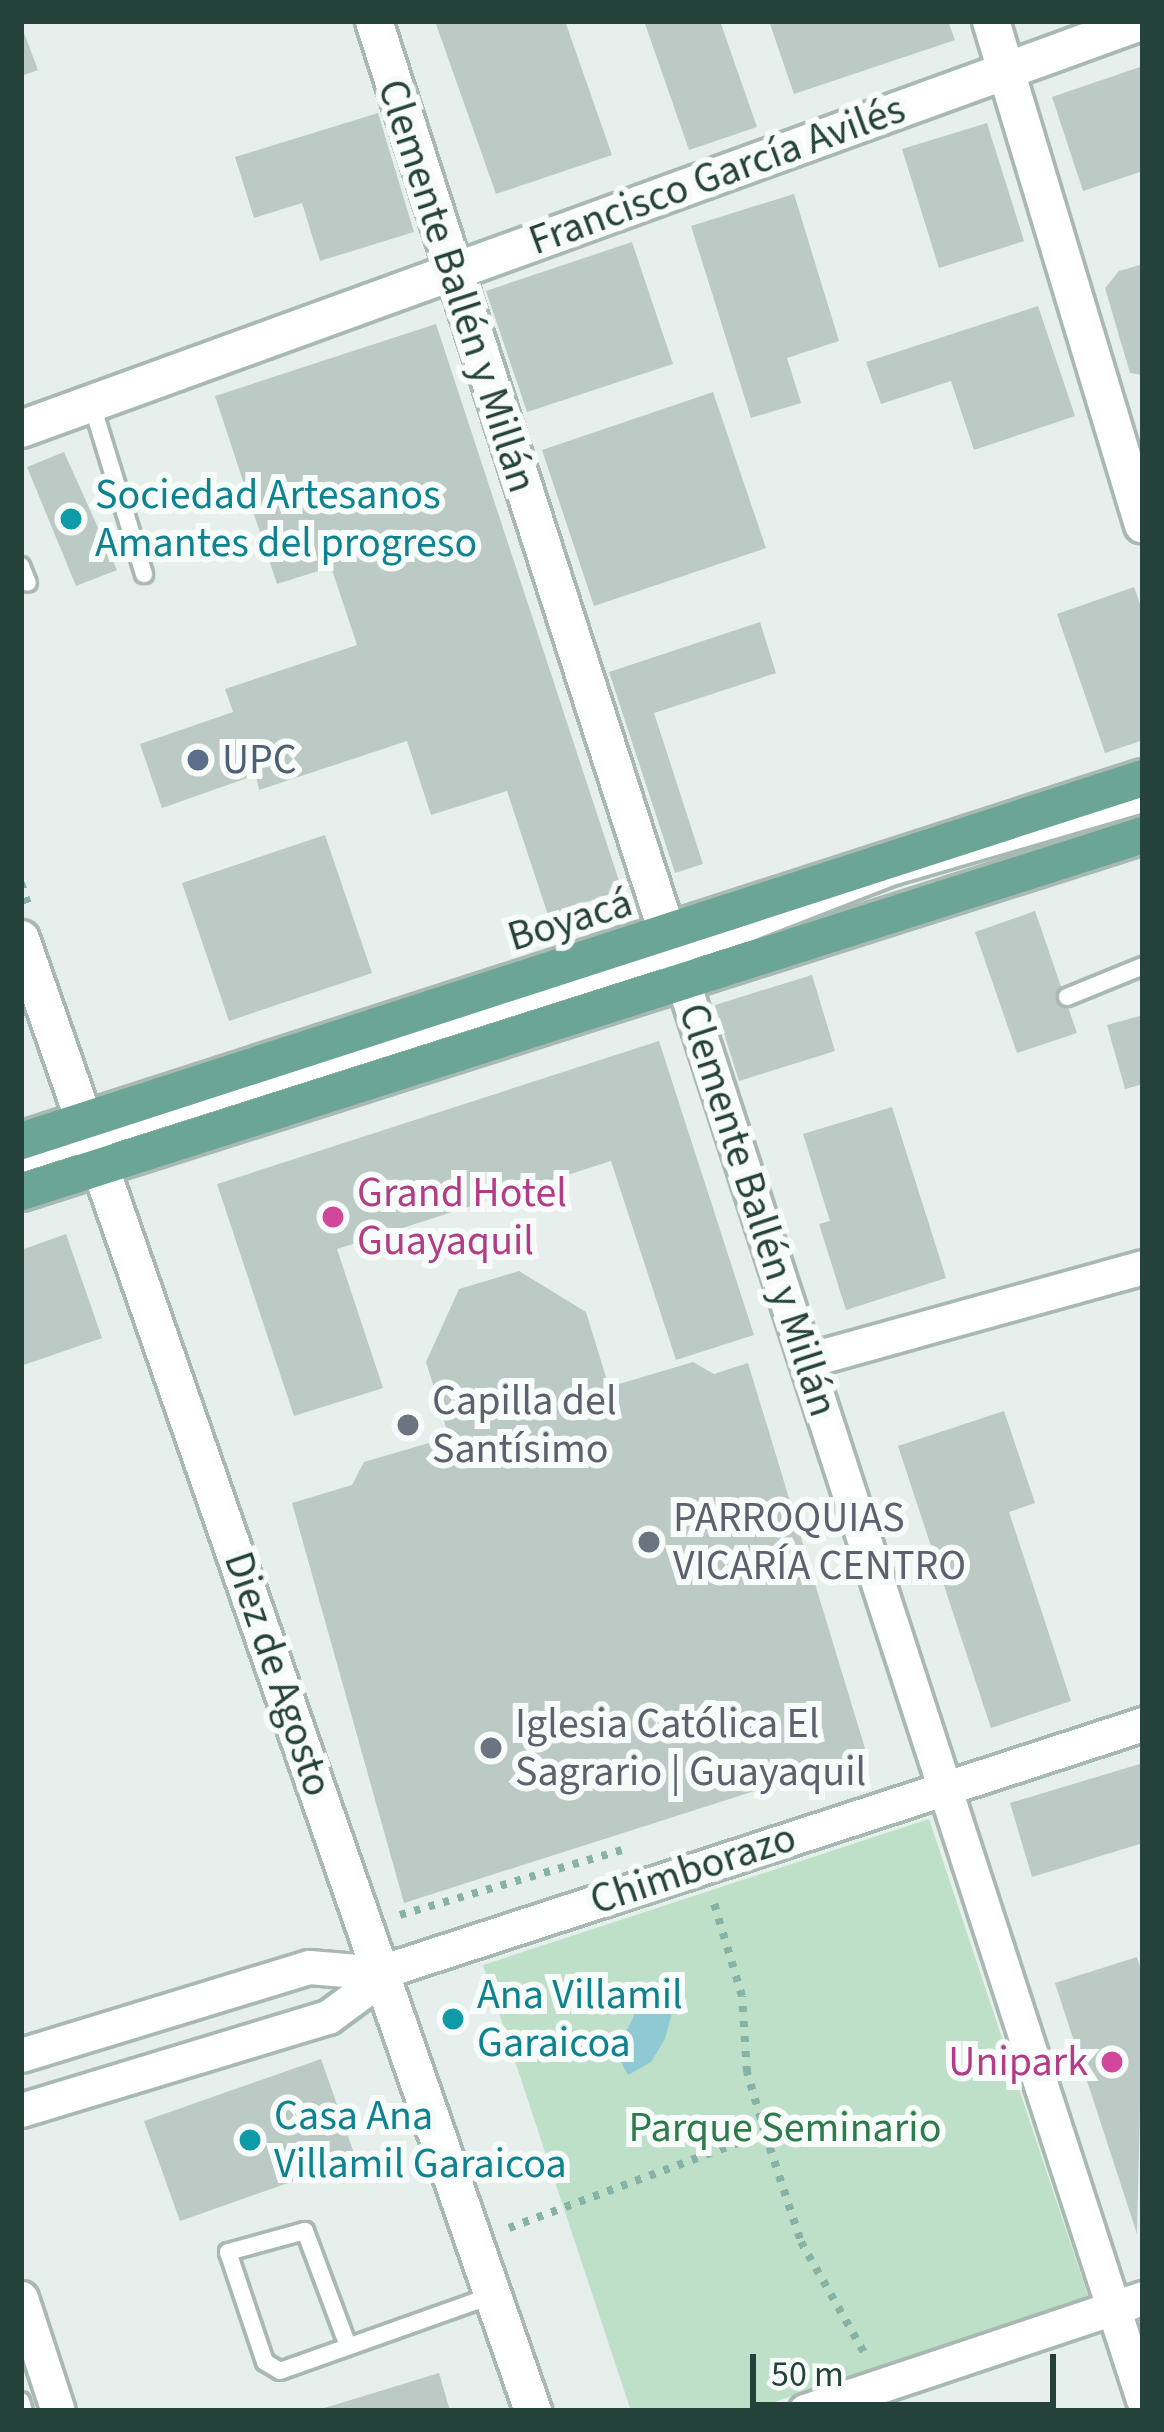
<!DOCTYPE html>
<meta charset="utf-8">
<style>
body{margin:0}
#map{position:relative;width:1164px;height:2432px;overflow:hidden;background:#e6efeb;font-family:"Source Sans 3",sans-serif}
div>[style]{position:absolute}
.green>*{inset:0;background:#bfe0c8}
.water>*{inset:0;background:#8ec9d4}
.building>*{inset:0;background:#bbcac4}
.path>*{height:8px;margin-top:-4px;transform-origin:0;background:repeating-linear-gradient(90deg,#86b3a5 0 6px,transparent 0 15px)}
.roads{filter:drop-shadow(3px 0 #a8b8b2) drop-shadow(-3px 0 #a8b8b2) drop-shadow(0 3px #a8b8b2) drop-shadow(0 -3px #a8b8b2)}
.service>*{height:16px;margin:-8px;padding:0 8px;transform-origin:8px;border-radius:8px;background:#fff}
.minor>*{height:33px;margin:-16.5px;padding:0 16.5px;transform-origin:16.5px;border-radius:16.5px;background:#fff}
.tertiary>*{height:36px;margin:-18px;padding:0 18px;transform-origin:18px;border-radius:18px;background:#fff}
.primary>*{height:36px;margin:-18px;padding:0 18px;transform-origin:18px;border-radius:18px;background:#6aa596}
.dots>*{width:33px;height:33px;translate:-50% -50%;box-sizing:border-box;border:6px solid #f7fbf9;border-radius:50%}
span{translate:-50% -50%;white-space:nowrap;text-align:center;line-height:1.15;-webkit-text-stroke:12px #f7fbf9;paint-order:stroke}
.street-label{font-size:42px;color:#24423a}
.culture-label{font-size:42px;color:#0d838f}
.left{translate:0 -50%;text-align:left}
.service-label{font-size:42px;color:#4e5e75}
.hotel-label{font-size:42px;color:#b23c85}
.right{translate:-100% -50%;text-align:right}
.worship-label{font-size:42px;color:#5b616d}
.park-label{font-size:42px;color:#2d7a4b}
.frame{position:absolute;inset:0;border:24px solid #24423a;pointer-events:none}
.scale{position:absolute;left:750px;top:2354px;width:306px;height:54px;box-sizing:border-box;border:6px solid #24423a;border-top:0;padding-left:15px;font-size:36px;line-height:42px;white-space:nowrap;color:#24423a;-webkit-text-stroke:9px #f7fbf9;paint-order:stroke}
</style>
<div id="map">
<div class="green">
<div style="clip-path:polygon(929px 1819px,1089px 2299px,747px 2411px,631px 2411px,483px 1965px)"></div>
</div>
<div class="water">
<div style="clip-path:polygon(662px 2006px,673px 2009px,665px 2039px,651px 2062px,628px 2075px,616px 2053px,635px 2013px)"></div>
</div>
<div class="building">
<div style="clip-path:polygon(435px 21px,565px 21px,612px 155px,496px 194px)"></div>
<div style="clip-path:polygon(644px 21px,720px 21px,757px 127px,689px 150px)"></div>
<div style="clip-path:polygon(769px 21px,948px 21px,955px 40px,794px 94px)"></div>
<div style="clip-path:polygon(21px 25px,38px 70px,21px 76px)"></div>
<div style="clip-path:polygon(1143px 66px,1143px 171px,1083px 191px,1052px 97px)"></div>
<div style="clip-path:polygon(378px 113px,414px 232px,320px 261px,302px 203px,254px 218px,235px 157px)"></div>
<div style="clip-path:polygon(987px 123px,1024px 241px,939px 268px,902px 149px)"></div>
<div style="clip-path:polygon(794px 194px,839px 341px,787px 358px,801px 403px,751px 418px,691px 226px)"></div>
<div style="clip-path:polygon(632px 242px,673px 364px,527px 412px,486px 291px)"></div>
<div style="clip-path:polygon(1143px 264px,1143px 375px,1130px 373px,1105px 288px,1119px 271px)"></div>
<div style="clip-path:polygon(1038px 306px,1075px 416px,974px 450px,951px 381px,881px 404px,866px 362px)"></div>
<div style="clip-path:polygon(436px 324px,622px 890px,548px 915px,507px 791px,431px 815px,407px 741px,259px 790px,256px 775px,162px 808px,140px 744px,233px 712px,225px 689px,357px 645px,331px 567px,277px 584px,215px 396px)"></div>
<div style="clip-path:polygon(713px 392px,766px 548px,594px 606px,542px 450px)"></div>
<div style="clip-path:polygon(64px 452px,117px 570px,76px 586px,27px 467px)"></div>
<div style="clip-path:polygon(1134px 587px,1143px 612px,1143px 740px,1105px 753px,1057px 614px)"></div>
<div style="clip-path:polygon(760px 622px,776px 673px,654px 713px,703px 864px,675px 873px,609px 672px)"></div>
<div style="clip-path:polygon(325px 835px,372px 973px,229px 1021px,182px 883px)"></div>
<div style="clip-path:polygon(1035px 911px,1077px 1033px,1017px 1053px,975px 932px)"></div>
<div style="clip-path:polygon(812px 975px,835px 1051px,739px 1081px,715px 1005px)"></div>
<div style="clip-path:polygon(1143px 1015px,1143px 1084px,1125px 1089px,1107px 1025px)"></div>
<div style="clip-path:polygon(659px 1041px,754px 1335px,676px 1360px,611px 1161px,337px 1249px,383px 1388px,294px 1416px,217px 1184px)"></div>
<div style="clip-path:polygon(892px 1107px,946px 1278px,846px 1310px,819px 1224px,830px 1221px,803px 1134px)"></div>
<div style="clip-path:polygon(66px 1234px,102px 1338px,21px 1366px,21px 1250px)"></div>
<div style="clip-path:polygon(519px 1271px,586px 1312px,609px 1387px,693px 1362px,714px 1374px,748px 1363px,867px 1755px,404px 1903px,292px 1503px,352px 1485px,364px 1462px,449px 1437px,426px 1362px,459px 1289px)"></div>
<div style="clip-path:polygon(1004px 1411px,1035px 1503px,1009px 1512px,1071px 1701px,991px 1728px,898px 1446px)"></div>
<div style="clip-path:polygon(1143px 1763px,1143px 1843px,1032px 1877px,1010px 1803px)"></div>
<div style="clip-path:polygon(1137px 1957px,1143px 1976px,1137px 2234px,1055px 1983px)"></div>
<div style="clip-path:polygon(321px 2059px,356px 2159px,180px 2221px,144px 2121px)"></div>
<div style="clip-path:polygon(439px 2373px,450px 2411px,319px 2411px,318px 2410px)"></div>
</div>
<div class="path">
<div style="left:21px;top:883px;width:22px;rotate:72deg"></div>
<div style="left:400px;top:1915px;width:231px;rotate:-16.3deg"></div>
<div style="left:765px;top:2133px;width:115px;rotate:71.7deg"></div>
<div style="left:801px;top:2242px;width:129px;rotate:60.3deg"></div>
<div style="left:509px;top:2228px;width:273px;rotate:-20.4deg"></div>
<div style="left:765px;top:2133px;width:64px;rotate:-106.4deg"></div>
<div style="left:747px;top:2072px;width:76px;rotate:-93.8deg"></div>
<div style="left:742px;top:1996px;width:100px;rotate:-106.8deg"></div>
</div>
<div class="roads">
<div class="service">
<div style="left:92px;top:405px;width:177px;rotate:72.9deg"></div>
<div style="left:21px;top:566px;width:18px;rotate:68deg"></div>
<div style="left:1067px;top:997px;width:82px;rotate:-22.2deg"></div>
<div style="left:21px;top:1164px;width:766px;rotate:-17.63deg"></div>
<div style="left:751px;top:932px;width:155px;rotate:-21.3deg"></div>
<div style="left:895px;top:876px;width:258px;rotate:-16.2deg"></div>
<div style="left:348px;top:2346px;width:123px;rotate:-110.5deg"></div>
<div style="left:305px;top:2231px;width:80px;rotate:164.7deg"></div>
<div style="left:228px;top:2252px;width:116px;rotate:71.4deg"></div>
<div style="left:265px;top:2362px;width:17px;rotate:31deg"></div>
<div style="left:280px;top:2371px;width:226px;rotate:-19.6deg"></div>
<div style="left:21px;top:2401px;width:10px;rotate:73deg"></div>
</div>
<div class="minor">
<div style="left:683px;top:982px;width:1490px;rotate:72.02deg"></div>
<div style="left:808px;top:1360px;width:348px;rotate:-15.5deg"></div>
<div style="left:21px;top:2055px;width:301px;rotate:-17deg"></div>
<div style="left:309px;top:1967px;width:72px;rotate:4.8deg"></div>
<div style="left:21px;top:2110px;width:321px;rotate:-16.9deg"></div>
<div style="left:328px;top:2017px;width:84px;rotate:-36.3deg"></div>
<div style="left:396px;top:1967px;width:786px;rotate:-18.02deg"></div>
<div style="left:21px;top:2298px;width:119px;rotate:71.9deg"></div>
<div style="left:805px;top:2411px;width:356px;rotate:-18.5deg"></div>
</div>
<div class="tertiary">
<div style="left:374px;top:21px;width:1009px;rotate:72.18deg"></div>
<div style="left:991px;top:21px;width:526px;rotate:73.22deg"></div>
<div style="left:21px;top:429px;width:1194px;rotate:-19.98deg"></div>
<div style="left:21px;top:939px;width:1559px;rotate:70.82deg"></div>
</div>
<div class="primary">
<div style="left:21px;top:1141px;width:1179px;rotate:-17.93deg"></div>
<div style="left:21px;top:1192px;width:1177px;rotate:-17.65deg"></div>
</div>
</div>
<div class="dots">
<div style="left:71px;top:519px;background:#0f9aa8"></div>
<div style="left:198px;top:760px;background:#5c6f8a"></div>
<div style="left:333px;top:1217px;background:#d1479c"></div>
<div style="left:408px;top:1425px;background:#6b7280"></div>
<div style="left:649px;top:1542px;background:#6b7280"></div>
<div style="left:491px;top:1748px;background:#6b7280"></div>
<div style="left:453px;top:2019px;background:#0f9aa8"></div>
<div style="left:1112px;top:2062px;background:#d1479c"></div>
<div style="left:250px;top:2140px;background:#0f9aa8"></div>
</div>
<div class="street-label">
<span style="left:717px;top:175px;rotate:-20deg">Francisco García Avilés</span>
<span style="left:457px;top:286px;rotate:72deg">Clemente Ballén y Millán</span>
<span style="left:570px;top:920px;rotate:-17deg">Boyacá</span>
<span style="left:758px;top:1210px;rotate:72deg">Clemente Ballén y Millán</span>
<span style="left:278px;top:1674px;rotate:71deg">Diez de Agosto</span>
<span style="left:693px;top:1869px;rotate:-18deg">Chimborazo</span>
</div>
<div class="culture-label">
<span class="left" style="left:95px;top:519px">Sociedad Artesanos<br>Amantes del progreso</span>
<span class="left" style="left:477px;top:2019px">Ana Villamil<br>Garaicoa</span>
<span class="left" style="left:274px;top:2140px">Casa Ana<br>Villamil Garaicoa</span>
</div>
<div class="service-label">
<span class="left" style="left:222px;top:760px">UPC</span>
</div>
<div class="hotel-label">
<span class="left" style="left:357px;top:1217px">Grand Hotel<br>Guayaquil</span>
<span class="right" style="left:1088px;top:2062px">Unipark</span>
</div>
<div class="worship-label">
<span class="left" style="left:432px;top:1425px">Capilla del<br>Santísimo</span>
<span class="left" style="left:673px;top:1542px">PARROQUIAS<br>VICARÍA CENTRO</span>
<span class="left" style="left:515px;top:1748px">Iglesia Católica El<br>Sagrario | Guayaquil</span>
</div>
<div class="park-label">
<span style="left:785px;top:2128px">Parque Seminario</span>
</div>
<div class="frame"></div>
<div class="scale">50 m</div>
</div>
